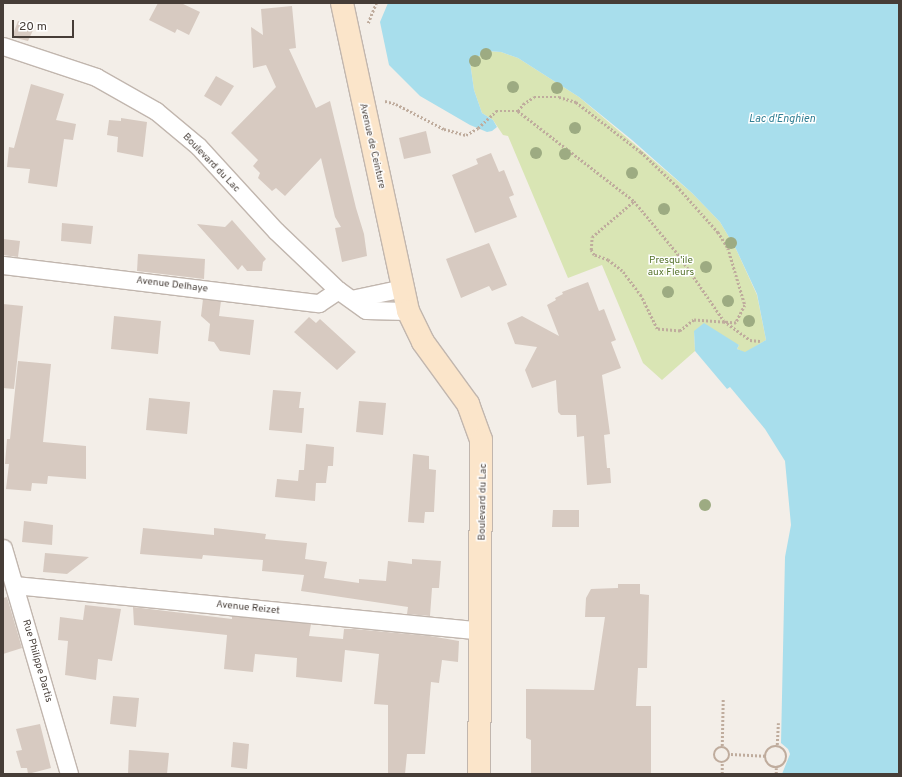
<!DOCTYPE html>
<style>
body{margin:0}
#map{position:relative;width:902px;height:777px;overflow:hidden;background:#f3eee8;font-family:Overpass,sans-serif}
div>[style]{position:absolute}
.green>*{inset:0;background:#d9e5b4}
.water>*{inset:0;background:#a8deec}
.building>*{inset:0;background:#d7cac1}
.path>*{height:2.5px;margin-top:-1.25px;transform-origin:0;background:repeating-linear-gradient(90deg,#bfac9d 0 2px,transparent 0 4px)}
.path>.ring{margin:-1.25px;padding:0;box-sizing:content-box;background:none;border:2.5px solid #bfac9d;border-radius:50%}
.roads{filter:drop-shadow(1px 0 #c1b6ae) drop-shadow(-1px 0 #c1b6ae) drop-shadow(0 1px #c1b6ae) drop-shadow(0 -1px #c1b6ae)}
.street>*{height:17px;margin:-8.5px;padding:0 8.5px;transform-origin:8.5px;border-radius:8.5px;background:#fff}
.secondary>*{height:22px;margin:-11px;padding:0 11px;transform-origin:11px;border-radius:11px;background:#fbe5ca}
.trees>*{width:12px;height:12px;margin:-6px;border-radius:50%;background:#9dab82}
span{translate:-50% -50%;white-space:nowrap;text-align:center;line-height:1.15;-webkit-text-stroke:3px #fff;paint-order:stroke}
.street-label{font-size:10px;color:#463d37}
.park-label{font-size:10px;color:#57742e}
.water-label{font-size:11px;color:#317f94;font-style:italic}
.frame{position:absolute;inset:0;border:4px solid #463d37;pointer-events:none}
.scale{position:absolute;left:12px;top:20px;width:62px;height:18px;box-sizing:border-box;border:2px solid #463d37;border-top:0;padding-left:5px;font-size:12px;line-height:14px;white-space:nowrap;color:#463d37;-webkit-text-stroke:3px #fff;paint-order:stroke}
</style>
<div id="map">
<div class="green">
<div style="clip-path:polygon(487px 51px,501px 52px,518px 58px,579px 97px,692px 193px,720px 222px,736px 249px,757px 295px,766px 340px,745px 353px,737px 349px,739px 345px,694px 331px,695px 351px,662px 380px,643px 363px,602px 265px,568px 278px,508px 136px,503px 135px,493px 120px,482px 113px,474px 90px,470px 62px)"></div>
</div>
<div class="water">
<div style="clip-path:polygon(388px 3px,899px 3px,899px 774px,782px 774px,790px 754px,788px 749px,781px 743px,785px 557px,791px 525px,785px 461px,765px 429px,730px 387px,727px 389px,695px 351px,694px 331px,704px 323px,739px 345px,737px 349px,745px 352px,766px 340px,757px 294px,736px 249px,720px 222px,692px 193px,632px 140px,579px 97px,518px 58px,501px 52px,487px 51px,470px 62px,474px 90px,482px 113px,493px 120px,497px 127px,492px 131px,487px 132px,470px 125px,420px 96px,389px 65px,380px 22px)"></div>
</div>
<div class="building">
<div style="clip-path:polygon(158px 3px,181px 3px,200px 12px,189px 35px,177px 29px,175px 33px,149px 20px)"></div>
<div style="clip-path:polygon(292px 6px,296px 48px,289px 49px,316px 108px,330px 101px,356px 208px,364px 234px,367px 256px,342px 262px,335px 228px,341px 227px,335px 217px,321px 158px,285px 196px,276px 188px,272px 191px,258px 178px,260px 173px,253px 166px,258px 160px,231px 133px,276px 87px,266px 65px,253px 68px,251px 27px,263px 35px,261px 9px)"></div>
<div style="clip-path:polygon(18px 21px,34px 28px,28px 41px,12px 37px)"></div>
<div style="clip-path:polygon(216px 76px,234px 86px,221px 106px,204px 96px)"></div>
<div style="clip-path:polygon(31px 84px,64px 94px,56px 120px,76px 124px,73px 140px,64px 139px,57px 187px,28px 183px,30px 169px,7px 167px,9px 147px,14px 148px)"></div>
<div style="clip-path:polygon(121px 118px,147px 122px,143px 157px,117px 152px,118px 137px,107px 135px,109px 120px,121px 121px)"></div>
<div style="clip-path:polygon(426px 131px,431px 153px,404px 159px,399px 138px)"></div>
<div style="clip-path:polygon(491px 153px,499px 172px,504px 170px,514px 195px,509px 197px,517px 217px,475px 233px,452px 175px,478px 164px,476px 159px)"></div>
<div style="clip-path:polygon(232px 220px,266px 259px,263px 262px,262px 271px,247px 271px,242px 265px,238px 270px,197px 224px,225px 227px)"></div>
<div style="clip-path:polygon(62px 223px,93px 226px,91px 244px,61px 241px)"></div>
<div style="clip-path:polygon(3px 239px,20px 241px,18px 257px,3px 255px)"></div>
<div style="clip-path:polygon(489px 243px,507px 285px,492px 291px,489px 286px,461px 298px,446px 259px)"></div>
<div style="clip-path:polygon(138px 254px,205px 259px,204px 279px,137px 271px)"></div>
<div style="clip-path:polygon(588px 282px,599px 311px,604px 309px,616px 340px,611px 342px,621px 368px,602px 375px,610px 434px,604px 435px,607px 468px,610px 468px,611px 483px,587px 485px,584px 436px,577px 437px,576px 415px,561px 415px,558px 412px,556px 380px,532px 388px,525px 370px,537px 347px,515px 344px,507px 323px,522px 316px,559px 336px,547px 305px,556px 300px,555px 298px,563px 294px,562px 292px)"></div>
<div style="clip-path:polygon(203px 299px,221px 301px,219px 316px,254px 320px,250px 355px,220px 351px,214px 342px,208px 341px,210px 324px,201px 316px)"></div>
<div style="clip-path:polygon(3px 304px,23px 306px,14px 389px,3px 388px)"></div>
<div style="clip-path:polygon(114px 316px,161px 321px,158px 354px,111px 349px)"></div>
<div style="clip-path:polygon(309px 317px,316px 323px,320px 319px,356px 352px,337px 370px,294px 332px)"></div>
<div style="clip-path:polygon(18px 361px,51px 364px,43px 442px,86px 446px,86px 479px,48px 476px,47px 484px,32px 483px,31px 491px,6px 489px,9px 464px,5px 464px,7px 439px,10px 439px)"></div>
<div style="clip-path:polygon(273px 390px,301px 392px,299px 408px,304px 408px,302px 433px,269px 430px)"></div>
<div style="clip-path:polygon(149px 398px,190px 402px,187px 434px,146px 430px)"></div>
<div style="clip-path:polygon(359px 401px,386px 403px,383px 435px,356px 432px)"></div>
<div style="clip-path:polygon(306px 444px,334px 447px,333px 466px,328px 466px,326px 483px,316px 483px,315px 501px,275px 497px,277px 479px,298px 481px,299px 470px,304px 470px)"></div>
<div style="clip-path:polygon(413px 454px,429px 456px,429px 469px,436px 470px,434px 512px,425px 512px,424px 523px,408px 522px)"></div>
<div style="clip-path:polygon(553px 510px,579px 510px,579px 527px,552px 527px)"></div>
<div style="clip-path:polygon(24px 521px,53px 525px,52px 545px,22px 542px)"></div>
<div style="clip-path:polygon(143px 528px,214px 535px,214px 528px,266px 534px,265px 539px,307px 543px,305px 559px,327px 562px,324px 578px,359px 583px,359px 579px,386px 581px,388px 561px,412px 564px,412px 559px,441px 561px,439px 588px,432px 588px,430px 616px,407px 614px,408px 607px,301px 591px,304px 575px,262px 571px,263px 560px,203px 555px,202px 559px,140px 554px)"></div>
<div style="clip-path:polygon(45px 553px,89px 557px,67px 574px,43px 572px)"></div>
<div style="clip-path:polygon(618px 584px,640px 584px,640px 594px,649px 595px,647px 668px,638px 668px,636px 706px,651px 706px,651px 774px,531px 774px,531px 740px,526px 738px,526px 689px,594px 690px,605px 617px,585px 617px,586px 598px,591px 589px,618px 588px)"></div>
<div style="clip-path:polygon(7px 597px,22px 648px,3px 654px,3px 598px)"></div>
<div style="clip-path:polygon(85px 605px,121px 609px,112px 661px,98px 659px,96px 680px,65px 675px,68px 641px,58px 640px,60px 617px,83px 620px)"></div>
<div style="clip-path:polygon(133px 607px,232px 619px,232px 616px,311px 624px,309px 636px,343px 639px,344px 629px,354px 629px,430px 636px,459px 641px,458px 662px,442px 660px,439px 683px,431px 682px,425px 754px,407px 754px,405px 774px,388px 774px,388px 705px,374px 704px,379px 654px,345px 650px,342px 682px,296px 677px,297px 658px,255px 654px,253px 672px,224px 669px,227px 635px,134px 625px)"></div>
<div style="clip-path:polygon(113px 696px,139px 698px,136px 727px,110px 724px)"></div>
<div style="clip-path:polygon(40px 724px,51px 768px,28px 774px,27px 768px,21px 768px,16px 751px,22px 750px,16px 729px)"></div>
<div style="clip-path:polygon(233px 742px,249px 744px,247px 769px,231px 767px)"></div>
<div style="clip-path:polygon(129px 750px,169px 753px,167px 774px,128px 774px)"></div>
</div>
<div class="path">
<div style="left:368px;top:23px;width:22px;rotate:-68deg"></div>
<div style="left:385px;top:101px;width:11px;rotate:15deg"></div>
<div style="left:396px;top:104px;width:54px;rotate:27.5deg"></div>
<div style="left:444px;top:129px;width:23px;rotate:15deg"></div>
<div style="left:466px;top:135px;width:14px;rotate:-30deg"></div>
<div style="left:478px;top:128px;width:25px;rotate:-43deg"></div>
<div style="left:496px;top:111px;width:22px"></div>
<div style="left:518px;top:111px;width:147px;rotate:37.8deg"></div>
<div style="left:634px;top:201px;width:69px;rotate:50.3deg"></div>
<div style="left:678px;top:254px;width:81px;rotate:55.5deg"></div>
<div style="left:724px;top:321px;width:32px;rotate:36deg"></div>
<div style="left:750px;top:340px;width:10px;rotate:6deg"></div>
<div style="left:518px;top:111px;width:9px;rotate:-54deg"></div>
<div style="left:523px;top:104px;width:13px;rotate:-32deg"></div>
<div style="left:534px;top:97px;width:25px"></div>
<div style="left:559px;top:97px;width:18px;rotate:16deg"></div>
<div style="left:576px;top:102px;width:82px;rotate:37.6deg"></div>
<div style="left:641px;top:152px;width:50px;rotate:43.4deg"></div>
<div style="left:677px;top:186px;width:62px;rotate:48.3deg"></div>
<div style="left:718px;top:232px;width:19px;rotate:58deg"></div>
<div style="left:728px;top:248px;width:59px;rotate:73.4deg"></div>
<div style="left:745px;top:305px;width:20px;rotate:117deg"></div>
<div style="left:736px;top:323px;width:42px;rotate:-175.9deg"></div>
<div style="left:694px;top:320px;width:18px;rotate:142deg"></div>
<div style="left:680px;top:331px;width:23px;rotate:-175deg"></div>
<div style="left:657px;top:329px;width:37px;rotate:-116deg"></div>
<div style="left:641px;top:296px;width:31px;rotate:-127deg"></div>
<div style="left:622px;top:271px;width:18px;rotate:-142deg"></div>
<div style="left:608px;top:260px;width:15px;rotate:-160deg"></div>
<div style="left:594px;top:255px;width:6px;rotate:-121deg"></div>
<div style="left:591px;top:250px;width:13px;rotate:-86deg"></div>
<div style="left:592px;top:237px;width:55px;rotate:-40.6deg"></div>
<div style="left:777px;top:745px;width:22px;rotate:-87deg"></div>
<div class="ring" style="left:765px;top:746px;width:19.5px;height:19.5px"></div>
<div style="left:722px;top:746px;width:47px;rotate:-88.8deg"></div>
<div class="ring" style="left:714px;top:747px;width:13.5px;height:13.5px"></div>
<div style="left:731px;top:754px;width:34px;rotate:3deg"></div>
<div style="left:722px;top:774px;width:11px;rotate:-90deg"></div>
<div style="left:776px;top:774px;width:6px;rotate:-90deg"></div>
</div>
<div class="roads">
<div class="street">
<div style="left:3px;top:46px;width:98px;rotate:18.4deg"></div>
<div style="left:96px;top:77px;width:69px;rotate:29.5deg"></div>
<div style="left:156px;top:111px;width:55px;rotate:39.8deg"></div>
<div style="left:198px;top:146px;width:115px;rotate:47.5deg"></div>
<div style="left:276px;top:231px;width:86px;rotate:43.6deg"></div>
<div style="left:338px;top:290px;width:34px;rotate:36deg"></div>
<div style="left:366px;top:310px;width:42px;rotate:1.4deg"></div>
<div style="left:3px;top:265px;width:318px;rotate:6.9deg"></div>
<div style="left:319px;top:303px;width:23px;rotate:-34deg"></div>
<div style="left:351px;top:299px;width:53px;rotate:-11.9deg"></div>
<div style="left:3px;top:548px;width:235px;rotate:73.7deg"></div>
<div style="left:15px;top:585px;width:468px;rotate:5.6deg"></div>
</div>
<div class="secondary">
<div style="left:342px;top:3px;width:315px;rotate:77.9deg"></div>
<div style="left:408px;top:311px;width:34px;rotate:64deg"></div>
<div style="left:423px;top:342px;width:77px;rotate:54deg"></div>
<div style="left:468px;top:404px;width:38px;rotate:70deg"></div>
<div style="left:481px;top:440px;width:334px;rotate:90.3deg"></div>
</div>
</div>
<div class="trees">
<div style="left:486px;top:54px"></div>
<div style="left:475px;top:61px"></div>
<div style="left:513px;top:87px"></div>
<div style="left:557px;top:88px"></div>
<div style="left:575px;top:128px"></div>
<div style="left:536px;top:153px"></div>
<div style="left:565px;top:154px"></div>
<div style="left:632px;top:173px"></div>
<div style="left:664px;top:209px"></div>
<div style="left:731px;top:243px"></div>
<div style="left:706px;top:267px"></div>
<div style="left:668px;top:292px"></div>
<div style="left:728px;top:301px"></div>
<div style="left:749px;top:321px"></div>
<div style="left:705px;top:505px"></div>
</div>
<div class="street-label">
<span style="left:372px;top:146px;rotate:77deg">Avenue de Ceinture</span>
<span style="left:211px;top:163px;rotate:46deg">Boulevard du Lac</span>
<span style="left:172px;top:285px;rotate:7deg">Avenue Delhaye</span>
<span style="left:483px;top:502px;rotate:-89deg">Boulevard du Lac</span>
<span style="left:248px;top:608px;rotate:6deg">Avenue Reizet</span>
<span style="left:37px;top:661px;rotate:74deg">Rue Philippe Dartis</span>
</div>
<div class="park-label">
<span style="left:671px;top:266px">Presqu'ile<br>aux Fleurs</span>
</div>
<div class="water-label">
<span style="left:782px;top:119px">Lac d'Enghien</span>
</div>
<div class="frame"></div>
<div class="scale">20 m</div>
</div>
